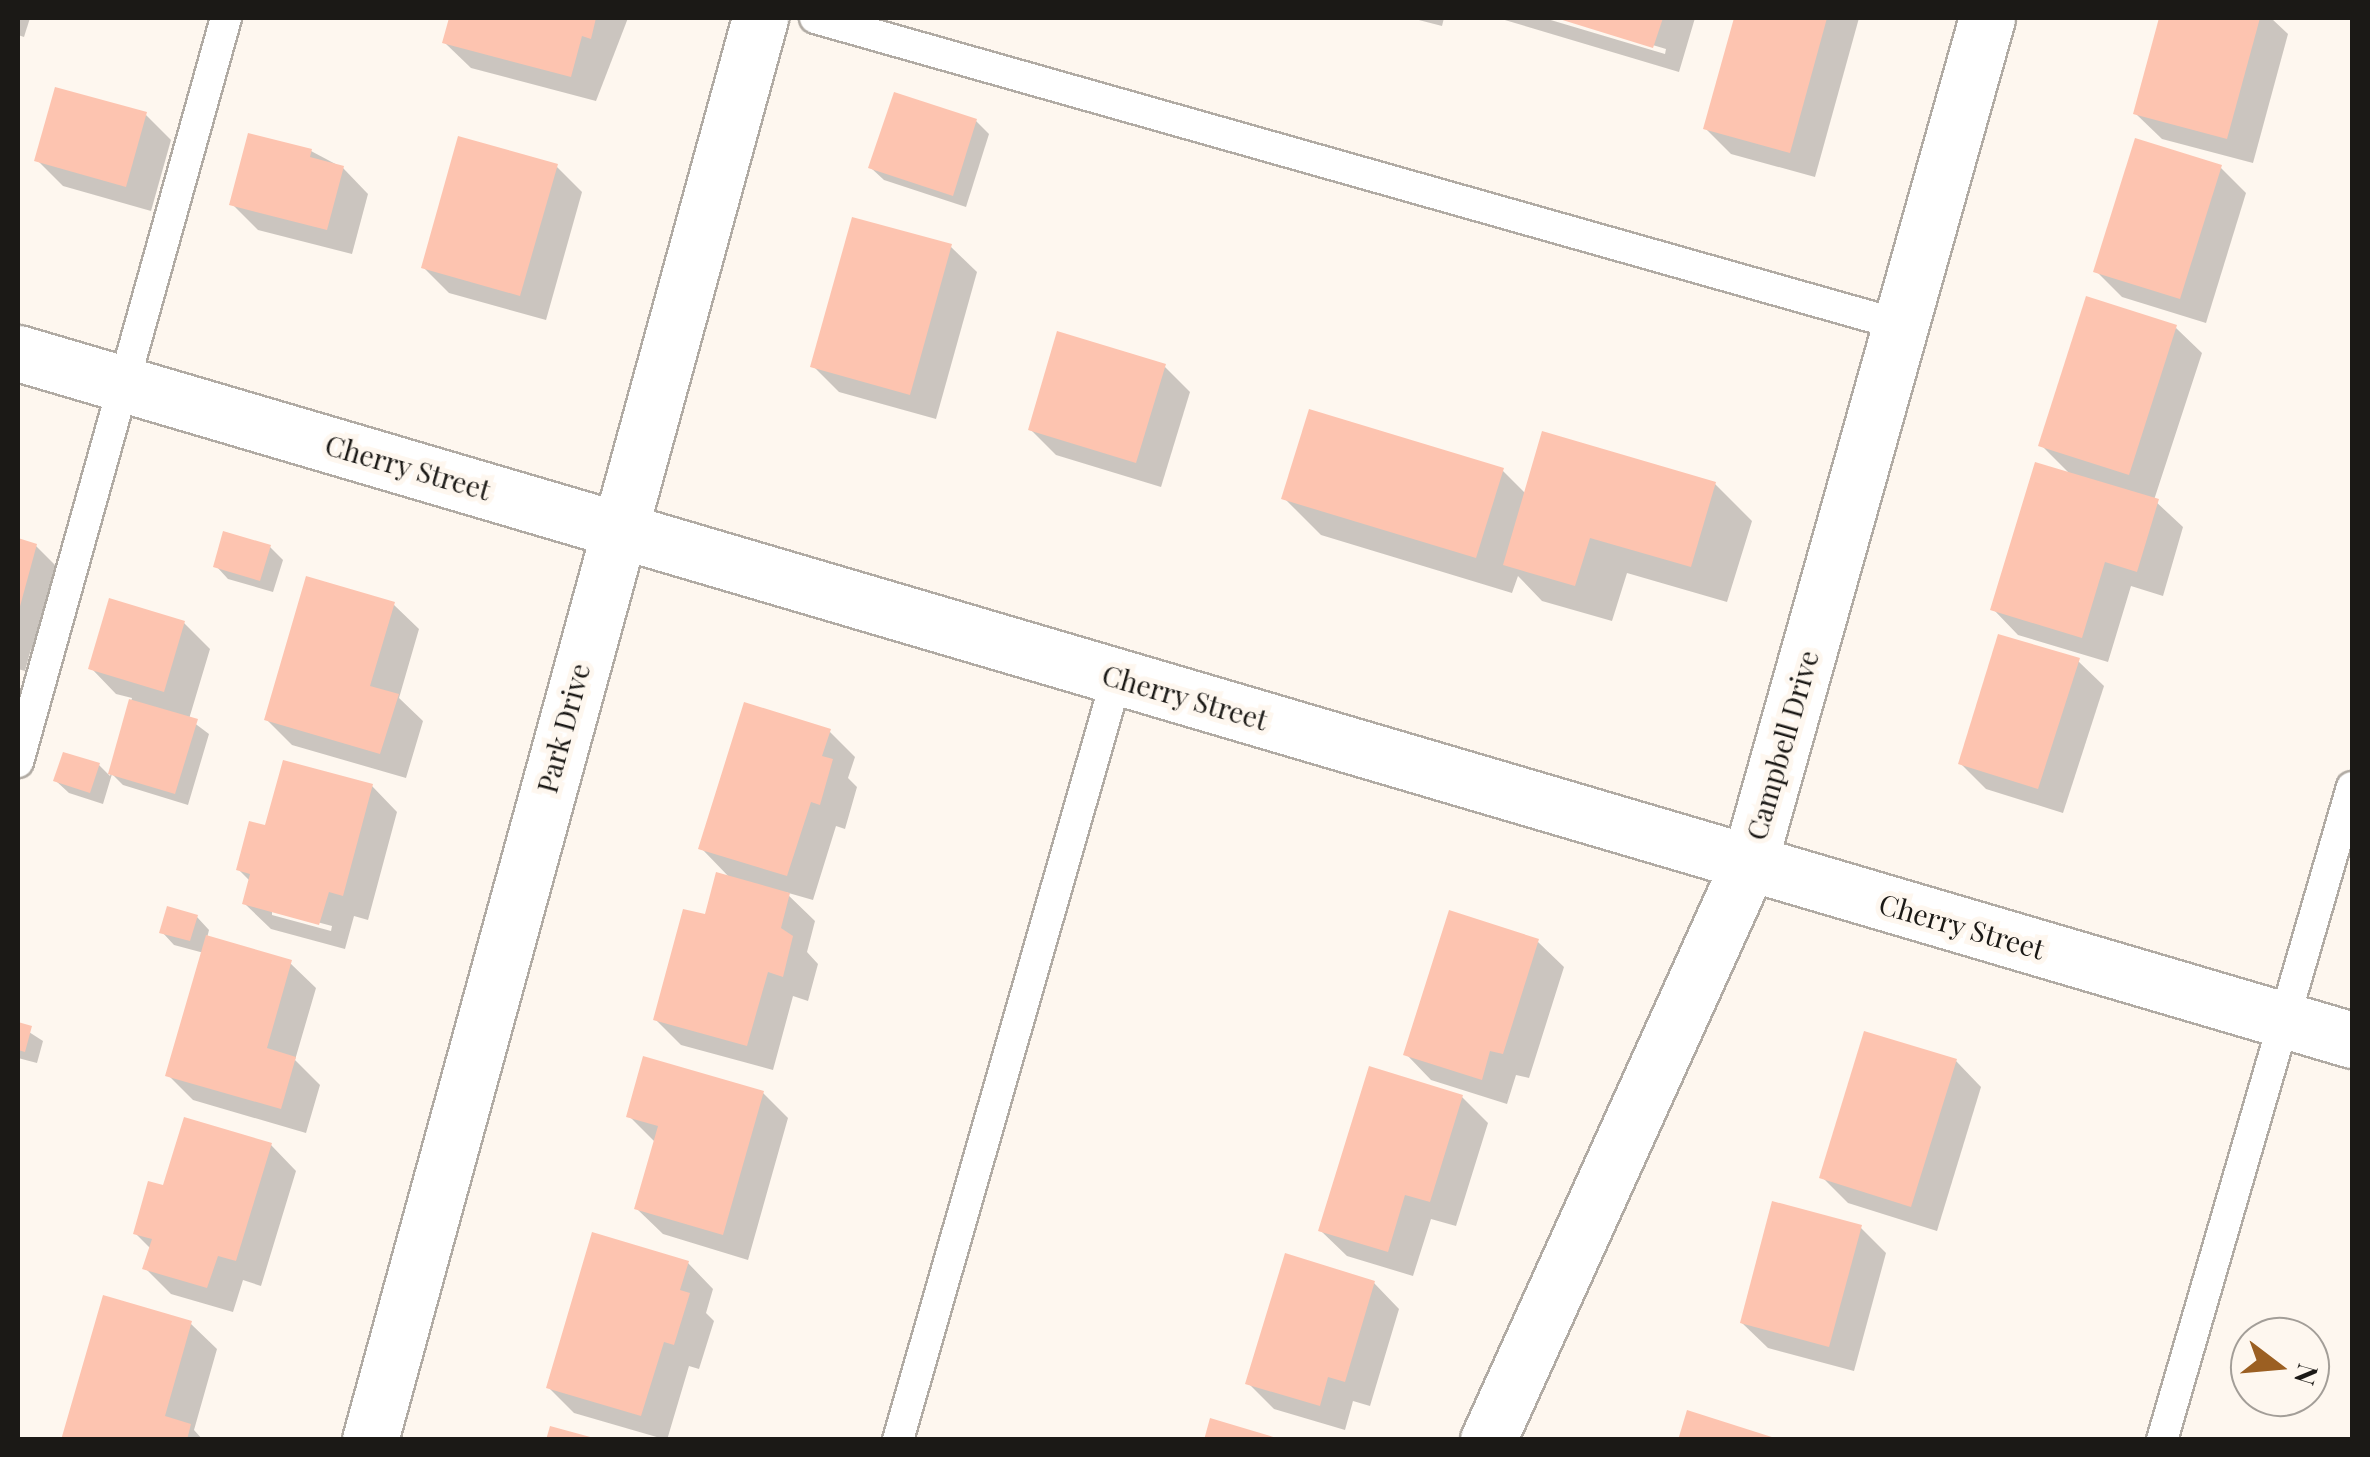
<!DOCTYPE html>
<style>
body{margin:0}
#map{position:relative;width:2370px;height:1457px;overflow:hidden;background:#fef7ef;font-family:"Playfair Display",serif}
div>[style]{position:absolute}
.shadow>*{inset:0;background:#0003}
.building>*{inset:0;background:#fdc4b0}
.roads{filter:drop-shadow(2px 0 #b1aba4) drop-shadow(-2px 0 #b1aba4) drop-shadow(0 2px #b1aba4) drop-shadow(0 -2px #b1aba4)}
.service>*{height:30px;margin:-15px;padding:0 15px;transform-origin:15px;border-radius:15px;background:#fff}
.minor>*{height:55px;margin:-27.5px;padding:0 27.5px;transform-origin:27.5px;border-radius:27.5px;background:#fff}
span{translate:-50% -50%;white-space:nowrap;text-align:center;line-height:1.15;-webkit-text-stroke:10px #fef7ef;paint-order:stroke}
.street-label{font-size:28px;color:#1b1916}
.frame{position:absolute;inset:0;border:20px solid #1b1916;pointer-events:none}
.north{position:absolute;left:2230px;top:1317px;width:100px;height:100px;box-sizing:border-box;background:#fef7ef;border:2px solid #a39e98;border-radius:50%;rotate:106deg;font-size:28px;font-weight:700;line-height:40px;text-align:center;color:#1b1916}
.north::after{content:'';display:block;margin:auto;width:35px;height:45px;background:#9b5f22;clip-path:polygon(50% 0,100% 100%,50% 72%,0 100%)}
</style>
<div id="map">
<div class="shadow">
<div style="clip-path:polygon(18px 18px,30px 18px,24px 37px,18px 35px)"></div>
<div style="clip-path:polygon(452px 18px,628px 18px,596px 101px,471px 68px,445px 43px)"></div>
<div style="clip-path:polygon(1411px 18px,1444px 18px,1442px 26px)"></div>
<div style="clip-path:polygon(1498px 18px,1544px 18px,1665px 54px,1666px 49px,1562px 18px,1695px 18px,1679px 72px)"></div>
<div style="clip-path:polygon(1736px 18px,1859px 18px,1815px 177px,1731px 154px,1706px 129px)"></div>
<div style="clip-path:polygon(2162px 18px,2271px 18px,2288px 34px,2253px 163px,2162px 139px,2136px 114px)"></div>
<div style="clip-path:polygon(146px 115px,171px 140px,151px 211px,63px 186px,37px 160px)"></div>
<div style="clip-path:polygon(976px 121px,989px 134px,966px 207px,884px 180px,871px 168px)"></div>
<div style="clip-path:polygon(311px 151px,343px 168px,368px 194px,352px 254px,258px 230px,232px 204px)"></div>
<div style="clip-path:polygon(557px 167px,582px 192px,546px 320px,449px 293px,423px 267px)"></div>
<div style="clip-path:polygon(2221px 168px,2246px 193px,2206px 323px,2122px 297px,2096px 271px)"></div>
<div style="clip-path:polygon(951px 247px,977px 272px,936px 419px,839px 392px,813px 366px)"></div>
<div style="clip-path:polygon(2176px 328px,2202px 353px,2154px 500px,2183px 527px,2163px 596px,2131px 586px,2108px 662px,2018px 635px,1993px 609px,2071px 475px,2041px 445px)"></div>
<div style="clip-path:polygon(1165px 367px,1190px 392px,1161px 487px,1056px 455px,1030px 429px)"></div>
<div style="clip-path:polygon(1502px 470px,1526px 494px,1715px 484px,1752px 521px,1727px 602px,1627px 573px,1612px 621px,1542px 601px,1518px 576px,1512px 593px,1321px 535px,1284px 498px)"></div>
<div style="clip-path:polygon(18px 541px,36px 546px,62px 572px,39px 650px,31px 649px,25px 671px,18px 669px)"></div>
<div style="clip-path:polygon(270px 547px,283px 560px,273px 592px,228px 579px,216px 566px)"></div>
<div style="clip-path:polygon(393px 604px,419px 629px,399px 698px,423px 721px,406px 778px,292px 745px,266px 719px)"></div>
<div style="clip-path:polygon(184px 623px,210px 649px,189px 719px,209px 734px,188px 805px,123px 785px,112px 774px,103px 804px,69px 793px,56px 781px,99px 765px,110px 776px,132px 698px,116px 694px,91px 668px)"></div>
<div style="clip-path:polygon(2078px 661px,2104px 686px,2063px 813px,1986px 789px,1961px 764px)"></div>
<div style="clip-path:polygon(829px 731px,855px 757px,848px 778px,857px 787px,845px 829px,836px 826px,813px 900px,785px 892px,815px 921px,807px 952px,818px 964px,808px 1001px,793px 996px,773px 1070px,681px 1045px,655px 1019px,732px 880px,701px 848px)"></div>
<div style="clip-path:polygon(evenodd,372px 786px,397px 812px,368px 920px,354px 916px,345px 949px,271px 929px,245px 904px,251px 882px,239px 870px,267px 828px,372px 786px,272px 910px,332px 926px,331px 931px,272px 915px,272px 910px)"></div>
<div style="clip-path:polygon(197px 917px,209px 930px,207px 938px,290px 963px,316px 988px,295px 1060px,320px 1085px,306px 1133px,193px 1100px,168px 1075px,204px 953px,174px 945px,162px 932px)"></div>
<div style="clip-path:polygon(1538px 942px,1564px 967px,1529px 1078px,1516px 1075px,1507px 1104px,1431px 1080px,1406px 1054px)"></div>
<div style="clip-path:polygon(18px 1025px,43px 1041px,37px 1063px,18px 1058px)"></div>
<div style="clip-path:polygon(1956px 1061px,1981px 1087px,1937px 1231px,1848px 1203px,1822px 1177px)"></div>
<div style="clip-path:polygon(763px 1093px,788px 1118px,748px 1260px,663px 1234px,637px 1209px,656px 1143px,629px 1116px)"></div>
<div style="clip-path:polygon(1462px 1097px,1488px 1123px,1456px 1226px,1431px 1219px,1413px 1276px,1347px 1256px,1321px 1231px)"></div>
<div style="clip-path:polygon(271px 1145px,296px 1171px,261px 1286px,243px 1280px,233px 1312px,171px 1294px,145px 1268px,151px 1249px,135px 1233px,165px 1188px)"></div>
<div style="clip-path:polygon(1860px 1227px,1886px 1253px,1854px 1371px,1768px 1348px,1742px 1323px)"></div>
<div style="clip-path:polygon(688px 1263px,713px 1289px,706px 1313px,714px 1321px,699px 1369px,689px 1366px,667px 1440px,574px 1413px,549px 1388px)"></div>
<div style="clip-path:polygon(1374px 1283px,1399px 1309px,1370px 1406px,1353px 1401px,1345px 1430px,1274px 1409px,1248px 1383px)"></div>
<div style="clip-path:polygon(191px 1324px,217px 1349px,194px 1430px,203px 1440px,63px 1440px)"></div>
</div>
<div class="building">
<div style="clip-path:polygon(449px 18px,596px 18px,591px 39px,582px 36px,571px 77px,442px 43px)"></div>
<div style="clip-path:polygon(1556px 18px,1663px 18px,1653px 48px)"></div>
<div style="clip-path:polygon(1734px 18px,1827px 18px,1790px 153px,1703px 129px)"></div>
<div style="clip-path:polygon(2159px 18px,2260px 18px,2227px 139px,2133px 114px)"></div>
<div style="clip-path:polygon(55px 87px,147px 112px,126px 187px,34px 161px)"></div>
<div style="clip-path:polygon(894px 92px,977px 119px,953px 196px,868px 168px)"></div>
<div style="clip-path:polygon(248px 133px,312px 149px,310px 157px,344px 166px,327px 230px,229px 205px)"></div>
<div style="clip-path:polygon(458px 136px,558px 164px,520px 296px,421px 268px)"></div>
<div style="clip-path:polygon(2135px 138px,2222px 165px,2180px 299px,2093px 272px)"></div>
<div style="clip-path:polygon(852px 217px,952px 244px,910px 395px,810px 367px)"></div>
<div style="clip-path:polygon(2086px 296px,2177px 325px,2129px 475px,2038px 446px)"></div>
<div style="clip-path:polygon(1057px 331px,1166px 364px,1136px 463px,1028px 430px)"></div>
<div style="clip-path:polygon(1309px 409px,1504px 468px,1476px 558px,1281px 499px)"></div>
<div style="clip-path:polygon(1542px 431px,1716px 482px,1691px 567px,1590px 538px,1575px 586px,1503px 565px)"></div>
<div style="clip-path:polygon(2035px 462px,2159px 499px,2137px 572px,2105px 562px,2082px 638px,1990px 610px)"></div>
<div style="clip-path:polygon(223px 531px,271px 545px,260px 581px,213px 567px)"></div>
<div style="clip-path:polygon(18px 538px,37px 544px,19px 610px,18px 610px)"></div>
<div style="clip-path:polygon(306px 576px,395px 602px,370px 686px,399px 694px,380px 754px,264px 720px)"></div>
<div style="clip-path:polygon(109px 598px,185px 621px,164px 692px,88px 669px)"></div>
<div style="clip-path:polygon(1998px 634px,2080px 658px,2038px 789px,1958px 764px)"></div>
<div style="clip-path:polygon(129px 699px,198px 719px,175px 794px,108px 774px)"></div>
<div style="clip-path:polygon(744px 702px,831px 729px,822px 756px,833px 759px,820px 805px,811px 802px,787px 876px,698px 849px)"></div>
<div style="clip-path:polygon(63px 752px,100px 763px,90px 793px,53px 781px)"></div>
<div style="clip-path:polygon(283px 760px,373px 784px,343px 896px,329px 892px,319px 925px,242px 904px,250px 874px,236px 870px,249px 821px,265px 825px)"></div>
<div style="clip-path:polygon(716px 872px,790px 893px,781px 928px,793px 936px,783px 977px,768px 972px,747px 1046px,653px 1020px,683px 909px,705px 914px)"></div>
<div style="clip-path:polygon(167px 906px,198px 915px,190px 941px,159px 933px)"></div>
<div style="clip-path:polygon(1449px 910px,1539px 939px,1503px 1054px,1490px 1051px,1482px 1080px,1403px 1055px)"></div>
<div style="clip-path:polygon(206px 935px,292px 960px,267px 1048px,296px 1057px,281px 1109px,165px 1076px)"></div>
<div style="clip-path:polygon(18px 1022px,32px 1026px,25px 1052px,18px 1050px)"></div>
<div style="clip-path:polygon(1864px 1031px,1957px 1059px,1911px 1207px,1819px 1178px)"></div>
<div style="clip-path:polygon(643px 1056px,764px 1091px,723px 1235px,634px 1209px,658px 1126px,626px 1117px)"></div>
<div style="clip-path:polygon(1369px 1066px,1463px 1095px,1430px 1202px,1405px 1195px,1388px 1252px,1318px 1231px)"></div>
<div style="clip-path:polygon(184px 1117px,272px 1143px,236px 1261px,218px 1256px,207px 1288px,142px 1269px,152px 1239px,133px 1234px,148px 1181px,163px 1185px)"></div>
<div style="clip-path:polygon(1772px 1201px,1862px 1225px,1829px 1347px,1740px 1323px)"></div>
<div style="clip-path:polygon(592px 1232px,689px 1261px,680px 1290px,690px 1293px,674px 1345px,664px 1342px,641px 1416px,546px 1388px)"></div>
<div style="clip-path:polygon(1285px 1253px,1375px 1281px,1345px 1382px,1328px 1377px,1320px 1406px,1245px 1384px)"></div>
<div style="clip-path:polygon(103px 1295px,192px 1321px,165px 1416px,191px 1424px,187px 1440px,61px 1440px)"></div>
<div style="clip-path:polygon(1687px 1410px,1778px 1439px,1778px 1440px,1678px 1440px)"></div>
<div style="clip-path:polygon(1210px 1418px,1280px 1439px,1280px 1440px,1204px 1440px)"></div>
<div style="clip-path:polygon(550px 1426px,594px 1438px,594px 1440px,546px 1440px)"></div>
</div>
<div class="roads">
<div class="service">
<div style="left:815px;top:18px;width:1129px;rotate:15.79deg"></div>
<div style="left:18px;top:762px;width:773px;rotate:-74.38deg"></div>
<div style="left:898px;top:1440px;width:794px;rotate:-73.99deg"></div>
<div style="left:2162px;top:1440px;width:680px;rotate:-73.78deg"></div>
</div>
<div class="minor">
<div style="left:18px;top:353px;width:2433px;rotate:16.4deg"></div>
<div style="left:370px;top:1440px;width:1475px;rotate:-74.66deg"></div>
<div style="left:1488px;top:1440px;width:633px;rotate:-65.66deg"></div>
<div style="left:1749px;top:863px;width:878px;rotate:-74.27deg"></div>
</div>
</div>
<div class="street-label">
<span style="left:408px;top:467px;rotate:16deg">Cherry Street</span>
<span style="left:1185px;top:697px;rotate:16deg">Cherry Street</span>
<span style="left:563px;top:728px;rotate:-75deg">Park Drive</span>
<span style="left:1782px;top:745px;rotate:-74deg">Campbell Drive</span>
<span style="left:1962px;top:926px;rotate:16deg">Cherry Street</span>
</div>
<div class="frame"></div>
<div class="north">N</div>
</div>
